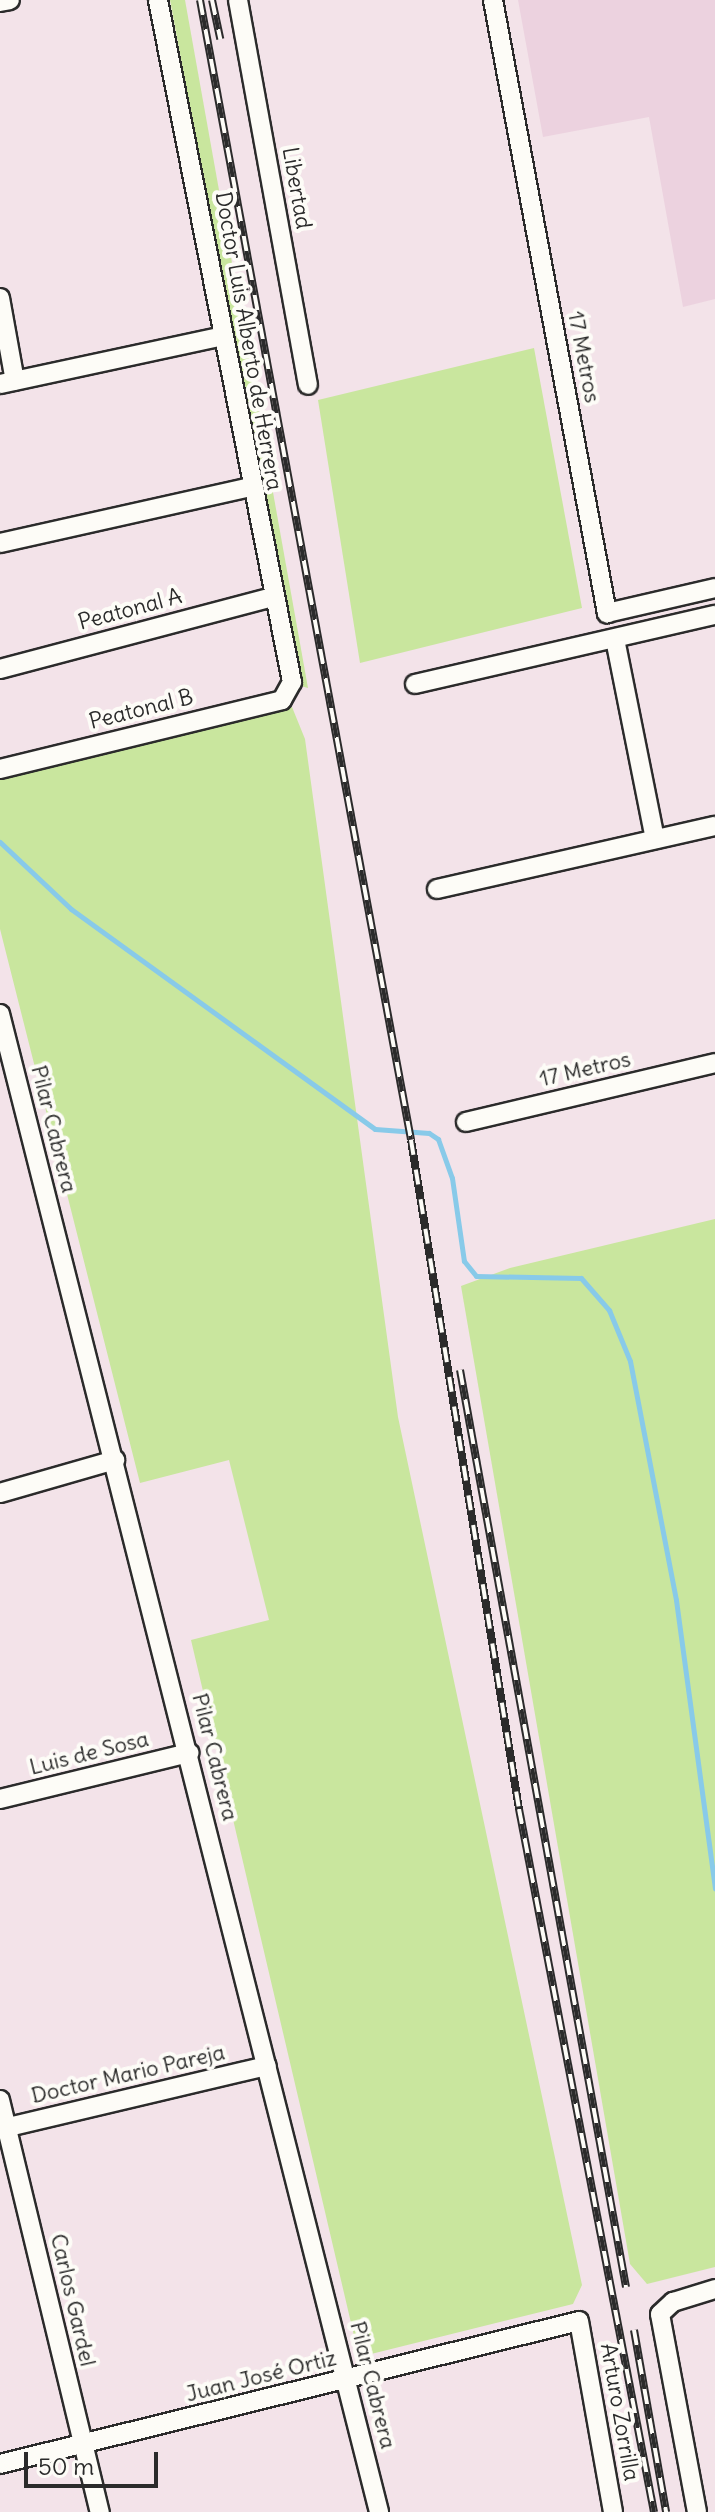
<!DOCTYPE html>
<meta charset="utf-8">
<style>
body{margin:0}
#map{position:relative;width:715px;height:2512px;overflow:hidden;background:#f3e3e9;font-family:Delius,sans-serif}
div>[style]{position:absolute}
.built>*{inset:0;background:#ecd2df}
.green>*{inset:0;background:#c9e69e}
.stream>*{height:5px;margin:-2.5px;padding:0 2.5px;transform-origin:2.5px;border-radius:2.5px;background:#88cae9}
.roads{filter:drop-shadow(2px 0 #2b2b2b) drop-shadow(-2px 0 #2b2b2b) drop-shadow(0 2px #2b2b2b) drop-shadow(0 -2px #2b2b2b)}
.street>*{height:18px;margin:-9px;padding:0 9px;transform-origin:9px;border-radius:9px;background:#fdfcf7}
.rail>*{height:8px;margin-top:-4px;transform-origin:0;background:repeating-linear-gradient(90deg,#fdfcf7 0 15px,#2b2b2b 0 30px);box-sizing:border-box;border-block:2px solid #2b2b2b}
span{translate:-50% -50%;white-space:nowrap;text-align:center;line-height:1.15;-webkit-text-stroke:8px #fdfcf7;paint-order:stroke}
.street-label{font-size:22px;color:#2b2b2b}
.scale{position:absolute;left:24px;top:2452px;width:134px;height:36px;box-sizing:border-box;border:4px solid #2b2b2b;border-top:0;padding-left:10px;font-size:24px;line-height:28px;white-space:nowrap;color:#2b2b2b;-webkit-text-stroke:6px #fdfcf7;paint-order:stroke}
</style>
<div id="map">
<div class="built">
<div style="clip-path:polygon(518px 0,715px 0,715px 299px,683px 307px,649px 117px,543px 137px)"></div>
</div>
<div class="green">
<div style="clip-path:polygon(170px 0,185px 0,308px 688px,301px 686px,296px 667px,260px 486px)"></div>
<div style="clip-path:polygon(534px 348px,582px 608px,360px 663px,318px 400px)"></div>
<div style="clip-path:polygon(292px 707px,305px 739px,398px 1417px,582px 2285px,573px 2304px,359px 2357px,191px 1640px,269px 1620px,229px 1460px,140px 1483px,0 929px,0 780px)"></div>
<div style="clip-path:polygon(715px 1219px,715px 2267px,647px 2284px,630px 2264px,461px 1286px,510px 1268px)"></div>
</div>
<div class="stream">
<div style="left:0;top:842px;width:98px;rotate:43.3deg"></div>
<div style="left:71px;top:909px;width:375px;rotate:35.9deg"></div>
<div style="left:375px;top:1129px;width:54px;rotate:4.2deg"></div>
<div style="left:429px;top:1133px;width:11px;rotate:34deg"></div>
<div style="left:438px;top:1139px;width:41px;rotate:70.3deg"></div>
<div style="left:452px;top:1178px;width:84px;rotate:81.8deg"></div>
<div style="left:464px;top:1261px;width:19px;rotate:51deg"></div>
<div style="left:476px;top:1276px;width:105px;rotate:1.1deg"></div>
<div style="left:581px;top:1278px;width:43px;rotate:48.8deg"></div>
<div style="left:609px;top:1310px;width:55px;rotate:67.6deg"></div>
<div style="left:630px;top:1361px;width:243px;rotate:79.1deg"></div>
<div style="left:676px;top:1600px;width:291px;rotate:82.3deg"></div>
</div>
<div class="roads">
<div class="street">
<div style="left:238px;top:0;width:391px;rotate:79.7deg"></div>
<div style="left:493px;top:0;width:624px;rotate:79.47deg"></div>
<div style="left:607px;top:613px;width:111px;rotate:-13deg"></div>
<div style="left:0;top:2px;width:10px;rotate:-11deg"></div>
<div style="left:0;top:298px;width:84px;rotate:79.8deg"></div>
<div style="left:0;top:384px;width:228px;rotate:-12.1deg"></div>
<div style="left:0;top:543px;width:257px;rotate:-12.6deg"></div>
<div style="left:615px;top:639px;width:204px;rotate:78.7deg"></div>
<div style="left:0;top:669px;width:281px;rotate:-14.8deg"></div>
<div style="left:415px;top:684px;width:308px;rotate:-13deg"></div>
<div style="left:0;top:769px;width:290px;rotate:-13.7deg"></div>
<div style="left:282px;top:700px;width:21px;rotate:-61deg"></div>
<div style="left:292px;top:682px;width:695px;rotate:-101.12deg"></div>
<div style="left:437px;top:889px;width:285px;rotate:-12.8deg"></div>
<div style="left:0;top:1014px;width:1545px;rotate:75.8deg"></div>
<div style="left:466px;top:1122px;width:256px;rotate:-13.3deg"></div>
<div style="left:0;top:1493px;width:120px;rotate:-16deg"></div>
<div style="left:0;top:1799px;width:195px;rotate:-13.7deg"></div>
<div style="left:0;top:2100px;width:424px;rotate:76.4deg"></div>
<div style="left:0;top:2129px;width:274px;rotate:-13.3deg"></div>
<div style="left:0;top:2464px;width:596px;rotate:-13.87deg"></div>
<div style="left:579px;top:2321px;width:194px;rotate:79.9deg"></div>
<div style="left:697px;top:2512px;width:201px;rotate:-100.6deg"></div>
<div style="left:660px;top:2314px;width:18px;rotate:-43deg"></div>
<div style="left:673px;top:2302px;width:44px;rotate:-17.2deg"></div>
</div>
</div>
<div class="rail">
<div style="left:200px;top:0;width:1159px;rotate:79.51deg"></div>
<div style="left:411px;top:1140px;width:678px;rotate:80.83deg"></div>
<div style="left:519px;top:1809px;width:716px;rotate:79.13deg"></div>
<div style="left:212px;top:0;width:40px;rotate:78deg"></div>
<div style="left:460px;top:1370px;width:932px;rotate:79.74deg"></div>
<div style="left:634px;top:2330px;width:185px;rotate:80deg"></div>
</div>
<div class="street-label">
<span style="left:297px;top:188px;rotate:80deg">Libertad</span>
<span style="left:249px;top:341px;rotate:80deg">Doctor Luis Alberto de Herrera</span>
<span style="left:584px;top:357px;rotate:79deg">17 Metros</span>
<span style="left:130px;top:609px;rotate:-15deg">Peatonal A</span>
<span style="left:141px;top:709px;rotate:-14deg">Peatonal B</span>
<span style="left:585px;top:1069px;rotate:-13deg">17 Metros</span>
<span style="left:54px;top:1129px;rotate:76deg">Pilar Cabrera</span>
<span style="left:89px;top:1753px;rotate:-14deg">Luis de Sosa</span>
<span style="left:215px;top:1757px;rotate:76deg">Pilar Cabrera</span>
<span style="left:128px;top:2074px;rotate:-13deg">Doctor Mario Pareja</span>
<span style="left:73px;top:2300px;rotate:77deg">Carlos Gardel</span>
<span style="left:261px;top:2376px;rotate:-14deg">Juan José Ortiz</span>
<span style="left:373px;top:2385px;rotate:76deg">Pilar Cabrera</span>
<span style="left:620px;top:2412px;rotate:80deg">Arturo Zorrilla</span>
</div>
<div class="scale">50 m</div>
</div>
